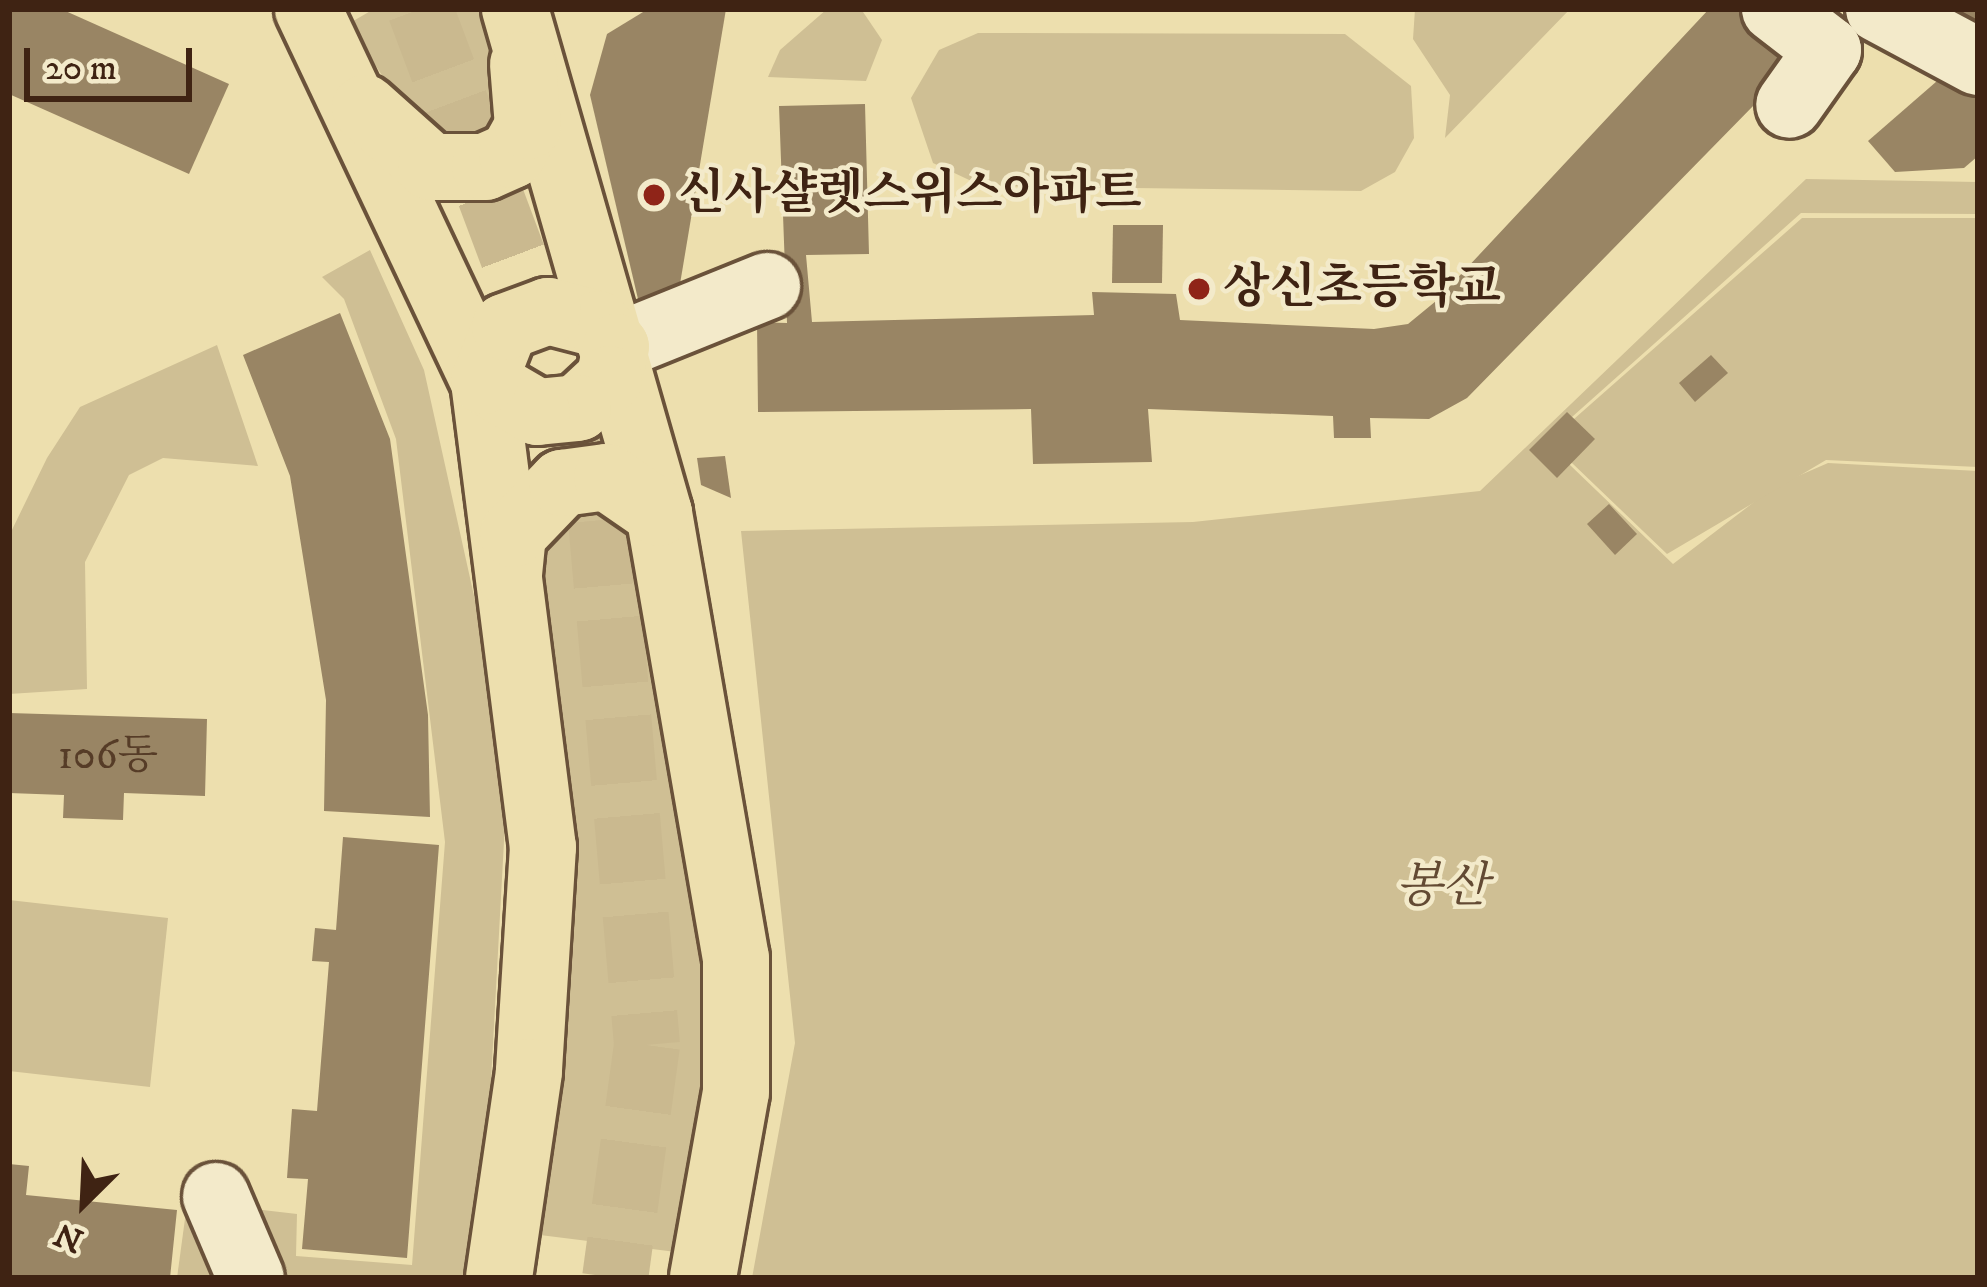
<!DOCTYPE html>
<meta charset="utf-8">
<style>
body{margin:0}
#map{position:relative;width:1987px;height:1287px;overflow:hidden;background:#eddfae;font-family:"IM FELL DW Pica","Noto Serif KR",serif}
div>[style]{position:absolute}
.green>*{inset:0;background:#cfbf94}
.building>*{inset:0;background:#998564}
.major-tunnel>*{height:66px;margin-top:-33px;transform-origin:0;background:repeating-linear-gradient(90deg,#cab98f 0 66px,transparent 0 99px)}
.roads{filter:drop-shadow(3px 0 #6a523a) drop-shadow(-3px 0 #6a523a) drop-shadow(0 3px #6a523a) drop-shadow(0 -3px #6a523a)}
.minor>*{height:66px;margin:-33px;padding:0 33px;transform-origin:33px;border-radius:33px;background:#f3eaca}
.major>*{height:66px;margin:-33px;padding:0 33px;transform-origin:33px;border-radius:33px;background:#eddfae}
.dots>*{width:33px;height:33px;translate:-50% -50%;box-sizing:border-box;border:6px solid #f3eaca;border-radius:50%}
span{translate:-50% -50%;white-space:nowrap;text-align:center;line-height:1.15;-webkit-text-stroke:9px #f3eaca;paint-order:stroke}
.number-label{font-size:42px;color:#563c27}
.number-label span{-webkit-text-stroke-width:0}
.poi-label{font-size:48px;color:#3f2313;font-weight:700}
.left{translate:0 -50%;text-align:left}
.park-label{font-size:48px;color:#634a33;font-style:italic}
.frame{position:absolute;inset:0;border:12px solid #3f2313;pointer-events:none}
.north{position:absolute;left:24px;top:1143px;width:120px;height:120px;-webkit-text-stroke:9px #f3eaca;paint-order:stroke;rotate:204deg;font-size:33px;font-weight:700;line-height:48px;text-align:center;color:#3f2313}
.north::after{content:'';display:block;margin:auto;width:42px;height:54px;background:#3f2313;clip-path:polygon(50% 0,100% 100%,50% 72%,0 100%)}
.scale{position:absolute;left:24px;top:48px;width:168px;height:54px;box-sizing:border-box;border:6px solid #3f2313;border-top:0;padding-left:15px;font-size:36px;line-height:42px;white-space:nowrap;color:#3f2313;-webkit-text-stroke:9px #f3eaca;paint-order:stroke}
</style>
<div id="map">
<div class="green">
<div style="clip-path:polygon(374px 9px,498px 9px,511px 112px,464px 151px,395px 95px,348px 24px)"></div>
<div style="clip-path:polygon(827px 9px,861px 9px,882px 40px,866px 81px,768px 77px,780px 50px)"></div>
<div style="clip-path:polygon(1415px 9px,1570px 9px,1445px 138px,1450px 95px,1413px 39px)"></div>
<div style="clip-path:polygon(978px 33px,1345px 34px,1411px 86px,1414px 138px,1395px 172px,1361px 191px,982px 186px,933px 163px,911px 98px,939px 50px)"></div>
<div style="clip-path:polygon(1806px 179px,1978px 182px,1978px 214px,1801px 213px,1545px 441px,1673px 564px,1775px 486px,1828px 463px,1978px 471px,1978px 1278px,752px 1278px,795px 1043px,741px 531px,1193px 522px,1480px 491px)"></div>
<div style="clip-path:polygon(1802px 218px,1978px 218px,1978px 467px,1826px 460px,1667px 554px,1549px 441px)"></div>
<div style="clip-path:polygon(370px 250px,424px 370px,482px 632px,505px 823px,488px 1136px,468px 1278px,271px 1278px,237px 1207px,297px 1214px,296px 1256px,412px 1265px,445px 842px,396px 439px,344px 299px,322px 277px)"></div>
<div style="clip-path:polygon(217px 345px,258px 466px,163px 458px,129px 475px,85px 562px,87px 689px,9px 694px,9px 536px,47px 458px,80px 407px)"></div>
<div style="clip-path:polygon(577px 504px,628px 519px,718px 1002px,676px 1252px,532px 1234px,529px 535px)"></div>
<div style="clip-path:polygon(9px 900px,168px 918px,150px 1087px,9px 1071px)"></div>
<div style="clip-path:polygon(187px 1204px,223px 1278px,177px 1278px)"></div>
</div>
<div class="building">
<div style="clip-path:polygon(9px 9px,61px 9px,229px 84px,189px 174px,9px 94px)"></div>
<div style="clip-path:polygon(648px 9px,726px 9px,678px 296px,638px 299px,590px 95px,607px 34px)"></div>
<div style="clip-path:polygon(1709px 9px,1743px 9px,1801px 57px,1467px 398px,1429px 419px,1370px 418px,1371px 438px,1334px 438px,1333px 416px,1148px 409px,1152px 462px,1033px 464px,1031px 409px,758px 412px,757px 322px,787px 323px,779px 106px,865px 104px,869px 254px,806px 255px,812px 322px,1094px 315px,1092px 292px,1176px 294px,1180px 320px,1374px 329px,1408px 324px,1436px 301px)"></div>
<div style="clip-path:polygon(1957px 9px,1978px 9px,1978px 35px,1953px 29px)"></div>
<div style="clip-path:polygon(1952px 68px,1978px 98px,1978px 156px,1964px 168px,1895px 172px,1868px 141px)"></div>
<div style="clip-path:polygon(1113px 225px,1163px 225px,1162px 283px,1112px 283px)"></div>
<div style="clip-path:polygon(340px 313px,390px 439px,428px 715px,430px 817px,324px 811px,326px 700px,290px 476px,243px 355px)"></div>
<div style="clip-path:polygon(1711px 355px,1728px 373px,1695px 402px,1679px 383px)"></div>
<div style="clip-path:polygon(1567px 412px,1595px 439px,1557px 478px,1529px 450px)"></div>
<div style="clip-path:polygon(725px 456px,731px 498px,701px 485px,697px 458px)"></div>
<div style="clip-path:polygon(1609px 504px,1637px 534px,1615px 555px,1587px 524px)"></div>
<div style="clip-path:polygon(9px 713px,207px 719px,205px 796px,124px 793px,123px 820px,63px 818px,64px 795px,9px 793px)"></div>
<div style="clip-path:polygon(343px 837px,439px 845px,407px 1258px,302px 1249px,308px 1179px,287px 1178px,292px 1109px,317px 1111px,329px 962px,312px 961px,315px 928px,336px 930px)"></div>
<div style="clip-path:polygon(9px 1164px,29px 1166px,26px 1195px,177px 1210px,170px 1278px,9px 1278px)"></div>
</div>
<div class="major-tunnel">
<div style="left:420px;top:9px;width:447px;rotate:69.4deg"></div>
<div style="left:577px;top:427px;width:96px;rotate:75.5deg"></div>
<div style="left:601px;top:520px;width:527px;rotate:84.99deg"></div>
<div style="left:647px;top:1045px;width:235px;rotate:97.8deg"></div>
</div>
<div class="roads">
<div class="minor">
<div style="left:1775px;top:9px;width:67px;rotate:37.7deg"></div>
<div style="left:1828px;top:50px;width:67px;rotate:125.3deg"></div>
<div style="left:1879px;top:9px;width:112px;rotate:28.2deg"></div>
<div style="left:616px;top:347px;width:163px;rotate:-22deg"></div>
<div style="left:216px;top:1196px;width:89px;rotate:66.9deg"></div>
</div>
<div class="major">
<div style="left:308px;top:9px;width:412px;rotate:64.7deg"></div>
<div style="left:484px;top:381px;width:470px;rotate:82.8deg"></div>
<div style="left:543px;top:847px;width:225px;rotate:93.6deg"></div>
<div style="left:529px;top:1072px;width:208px;rotate:98.3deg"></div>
<div style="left:515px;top:9px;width:524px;rotate:74.05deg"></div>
<div style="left:659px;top:513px;width:452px;rotate:80.2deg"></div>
<div style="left:736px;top:958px;width:134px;rotate:90deg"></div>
<div style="left:736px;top:1092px;width:189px;rotate:100.1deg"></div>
<div style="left:365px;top:108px;width:89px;rotate:41.8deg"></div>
<div style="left:431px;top:167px;width:54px"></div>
<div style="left:485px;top:167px;width:30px;rotate:-24deg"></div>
<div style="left:512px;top:155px;width:33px;rotate:-61deg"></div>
<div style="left:528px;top:126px;width:62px;rotate:-94.6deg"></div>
<div style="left:548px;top:311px;width:52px;rotate:14.6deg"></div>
<div style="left:598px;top:324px;width:29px;rotate:52deg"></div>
<div style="left:616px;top:347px;width:33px;rotate:102deg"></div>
<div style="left:609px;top:379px;width:42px;rotate:136.9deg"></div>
<div style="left:578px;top:408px;width:41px;rotate:174.4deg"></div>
<div style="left:537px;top:412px;width:61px;rotate:-149.7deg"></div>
<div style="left:484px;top:381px;width:58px;rotate:-68.7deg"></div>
<div style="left:505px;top:327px;width:46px;rotate:-20.4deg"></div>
<div style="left:509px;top:574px;width:40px;rotate:-84.3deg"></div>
<div style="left:513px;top:534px;width:71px;rotate:-46.1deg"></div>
<div style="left:562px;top:483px;width:45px;rotate:-7.6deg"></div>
<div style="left:607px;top:477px;width:63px;rotate:34.7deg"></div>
</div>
</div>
<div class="dots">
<div style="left:654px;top:195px;background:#8f2418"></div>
<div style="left:1199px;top:289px;background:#8f2418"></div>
</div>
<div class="number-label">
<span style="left:108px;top:756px">106동</span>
</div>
<div class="poi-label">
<span class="left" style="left:678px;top:195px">신사샬렛스위스아파트</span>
<span class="left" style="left:1223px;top:289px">상신초등학교</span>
</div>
<div class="park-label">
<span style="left:1442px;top:888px">봉산</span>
</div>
<div class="frame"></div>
<div class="north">N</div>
<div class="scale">20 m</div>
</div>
